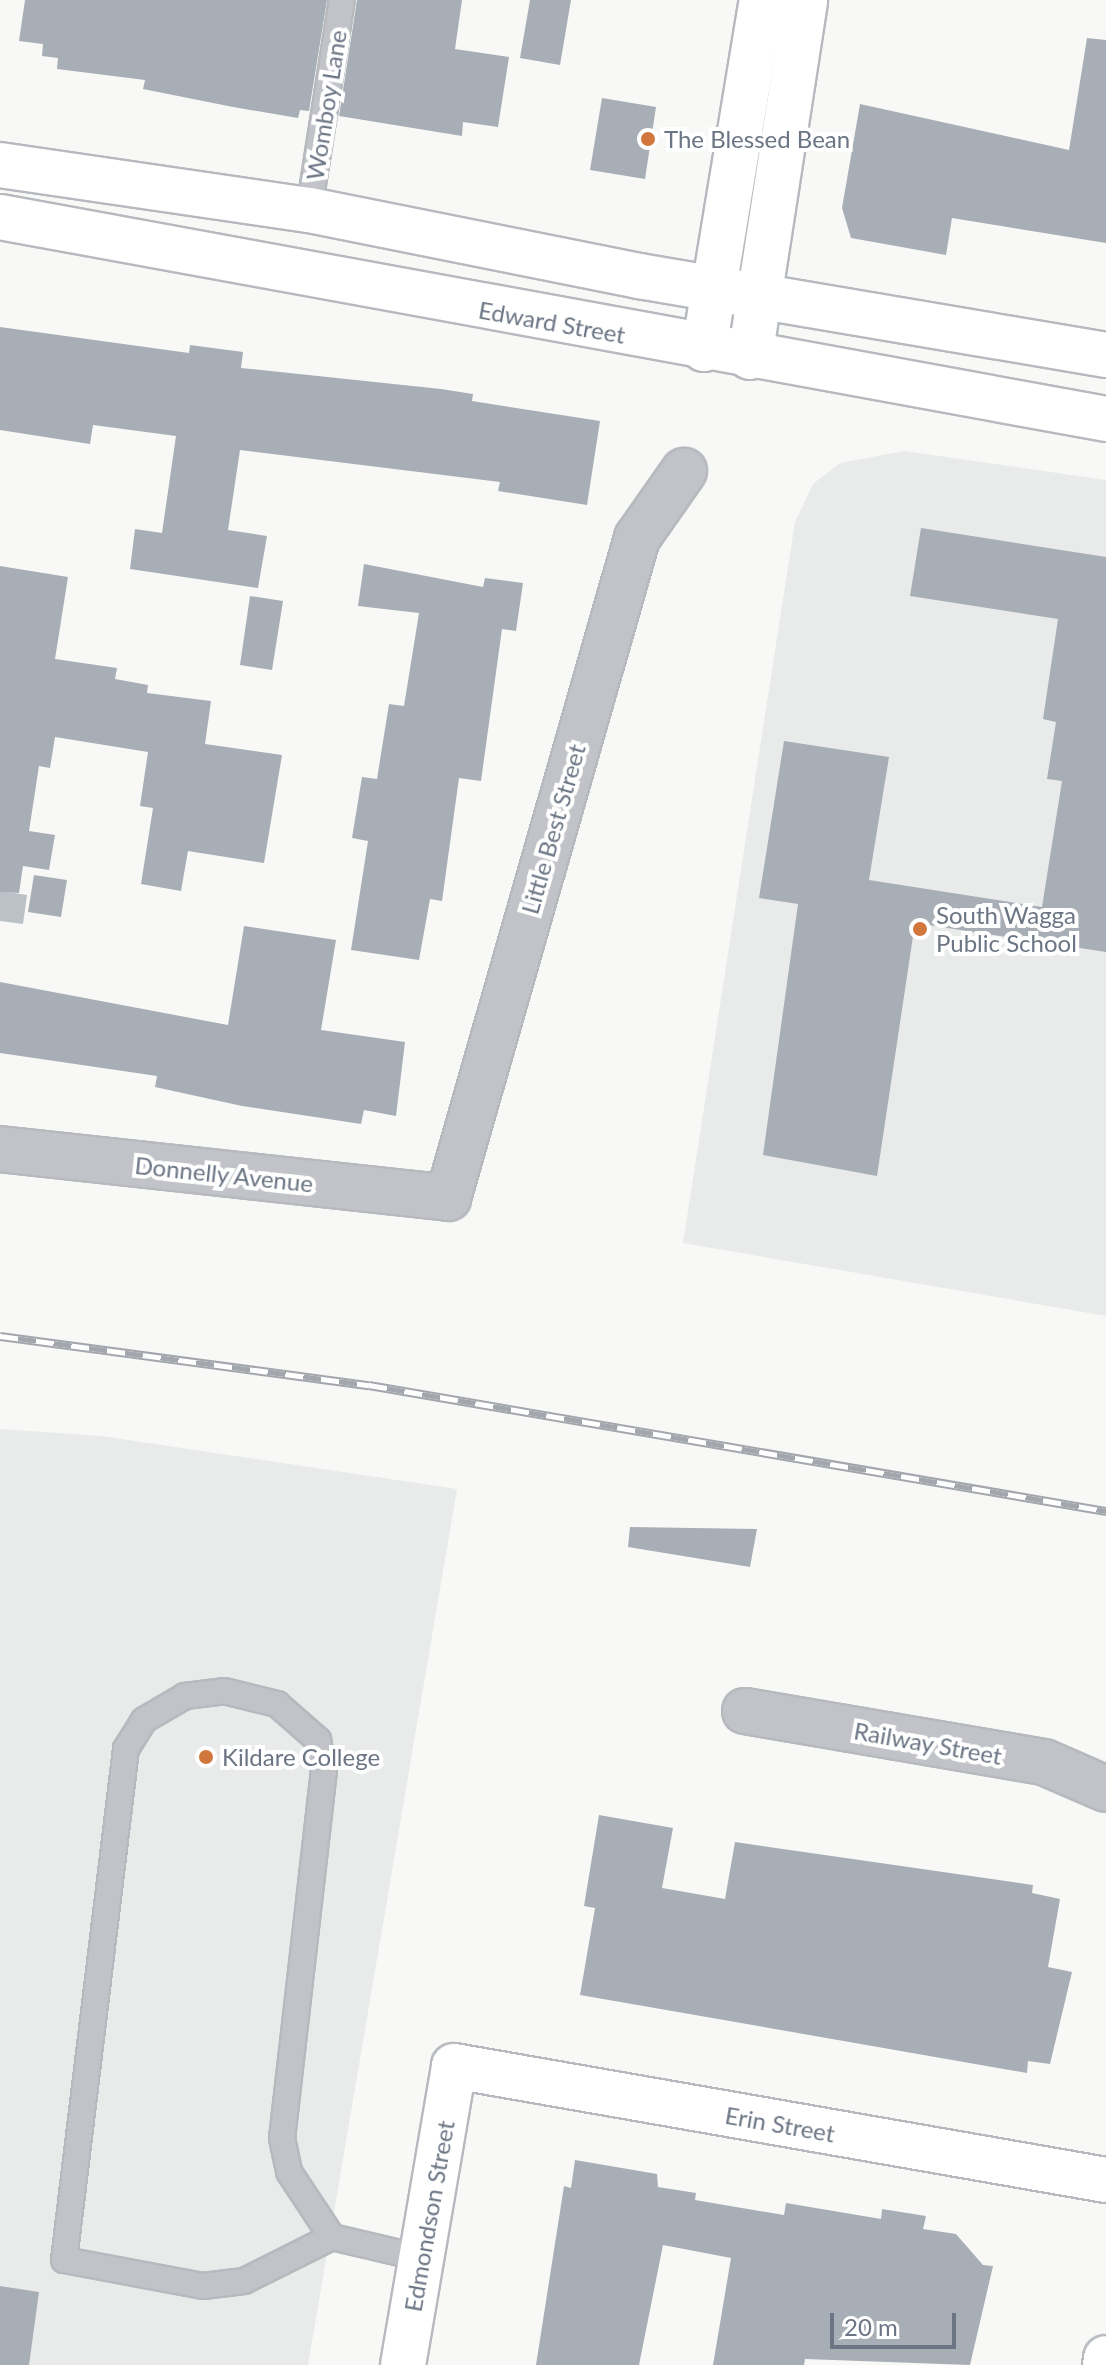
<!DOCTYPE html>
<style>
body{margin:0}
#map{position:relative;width:1106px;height:2365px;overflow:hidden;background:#f8f9f7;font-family:Lato,sans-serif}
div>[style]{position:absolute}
.built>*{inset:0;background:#e9eaea}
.water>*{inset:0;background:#bac2c8}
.building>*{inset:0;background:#a8aeb5}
.roads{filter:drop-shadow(2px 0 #b6b9be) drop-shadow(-2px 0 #b6b9be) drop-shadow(0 2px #b6b9be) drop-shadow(0 -2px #b6b9be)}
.lane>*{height:24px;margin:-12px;padding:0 12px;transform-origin:12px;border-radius:12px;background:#c1c3c8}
.street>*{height:44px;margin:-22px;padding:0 22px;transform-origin:22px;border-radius:22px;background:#c1c3c8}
.secondary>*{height:44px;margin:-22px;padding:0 22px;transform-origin:22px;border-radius:22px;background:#fff}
.highway>*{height:44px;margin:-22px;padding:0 22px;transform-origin:22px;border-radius:22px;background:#fff}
.rail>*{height:9px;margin-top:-4.5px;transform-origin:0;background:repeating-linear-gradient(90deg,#fff 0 18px,#a3a7ad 0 36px);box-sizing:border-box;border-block:2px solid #a3a7ad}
.dots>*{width:22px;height:22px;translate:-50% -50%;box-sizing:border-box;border:4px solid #fff;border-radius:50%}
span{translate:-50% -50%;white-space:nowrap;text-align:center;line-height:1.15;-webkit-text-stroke:8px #fff;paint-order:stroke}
.street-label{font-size:24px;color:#6b7584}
.poi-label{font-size:24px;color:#6b7584}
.left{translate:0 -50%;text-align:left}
.scale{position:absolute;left:830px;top:2313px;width:126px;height:36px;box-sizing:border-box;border:4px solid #6b7584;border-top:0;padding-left:10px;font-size:24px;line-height:28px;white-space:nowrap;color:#6b7584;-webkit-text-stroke:6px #fff;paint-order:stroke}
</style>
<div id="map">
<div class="built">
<div style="clip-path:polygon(904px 451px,1106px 480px,1106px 1316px,683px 1243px,795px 522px,813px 484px,840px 463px)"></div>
<div style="clip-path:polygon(0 1429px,101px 1436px,457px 1489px,308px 2365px,0 2365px)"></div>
</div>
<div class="water">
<div style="clip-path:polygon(0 891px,27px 895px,23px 924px,0 921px)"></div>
</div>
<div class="building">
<div style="clip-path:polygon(25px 0,327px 0,309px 111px,300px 110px,298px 118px,233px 107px,143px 89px,145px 80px,57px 69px,58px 58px,42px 56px,43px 44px,19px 41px)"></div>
<div style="clip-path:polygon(357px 0,462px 0,455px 49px,509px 57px,498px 127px,463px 122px,462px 136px,339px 116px)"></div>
<div style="clip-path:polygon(530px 0,571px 0,560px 65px,520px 58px)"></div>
<div style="clip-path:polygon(1087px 38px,1106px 40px,1106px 243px,952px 218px,946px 255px,851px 238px,842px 208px,860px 104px,1069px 150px)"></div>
<div style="clip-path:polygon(602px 98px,656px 107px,645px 179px,590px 170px)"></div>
<div style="clip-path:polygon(0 327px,189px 353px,190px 345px,243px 352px,241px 368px,441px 389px,473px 394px,472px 401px,600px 421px,587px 505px,498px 491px,500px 482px,240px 450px,228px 530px,267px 536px,258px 588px,130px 569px,135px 529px,162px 533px,176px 436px,93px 425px,90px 444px,0 430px)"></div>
<div style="clip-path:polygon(921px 528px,1106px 557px,1106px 952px,915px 923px,877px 1176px,763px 1155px,798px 904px,759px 898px,784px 741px,889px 757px,869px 880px,1042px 907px,1062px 781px,1047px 779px,1056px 722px,1043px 719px,1058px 619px,910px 596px)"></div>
<div style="clip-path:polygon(364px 564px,483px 587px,485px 578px,523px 583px,516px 631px,502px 629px,481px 781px,459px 778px,442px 901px,430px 899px,419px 960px,351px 950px,368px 841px,352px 838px,362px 777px,377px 779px,389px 704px,404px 706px,419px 613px,358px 606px)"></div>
<div style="clip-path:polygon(0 566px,68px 577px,55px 659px,117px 668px,115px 679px,148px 685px,147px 693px,211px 701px,205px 744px,282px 755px,264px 863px,188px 851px,181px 891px,141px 884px,153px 808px,140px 806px,148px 752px,55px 737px,50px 768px,39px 766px,29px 831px,55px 835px,49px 870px,23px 866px,19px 893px,0 892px)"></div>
<div style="clip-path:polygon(250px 596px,283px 601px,272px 670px,240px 665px)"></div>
<div style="clip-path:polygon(34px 875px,67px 880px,61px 917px,28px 912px)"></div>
<div style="clip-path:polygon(244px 926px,336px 940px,321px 1030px,405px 1042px,396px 1116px,364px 1110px,361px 1124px,242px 1106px,155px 1087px,157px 1076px,0 1053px,0 982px,228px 1025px)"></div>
<div style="clip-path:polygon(630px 1527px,757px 1529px,750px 1567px,628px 1547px)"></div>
<div style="clip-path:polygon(599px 1815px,673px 1828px,662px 1888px,725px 1899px,735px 1842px,1033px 1885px,1032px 1893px,1060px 1899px,1048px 1967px,1072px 1972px,1050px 2064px,1028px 2061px,1027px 2073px,580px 1995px,595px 1908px,584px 1906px)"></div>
<div style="clip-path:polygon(575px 2160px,657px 2174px,658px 2187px,696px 2193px,695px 2200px,784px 2215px,786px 2203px,881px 2219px,882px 2209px,926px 2216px,923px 2229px,956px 2234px,983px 2265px,993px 2266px,970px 2365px,805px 2359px,804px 2365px,713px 2365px,731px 2258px,663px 2245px,639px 2365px,536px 2365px,564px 2186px,571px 2188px)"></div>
<div style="clip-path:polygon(0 2286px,39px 2292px,29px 2365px,0 2365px)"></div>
</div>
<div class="roads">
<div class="lane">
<div style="left:309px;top:210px;width:213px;rotate:-81.1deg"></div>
<div style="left:332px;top:2237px;width:98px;rotate:153.4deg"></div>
<div style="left:244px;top:2281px;width:41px;rotate:173deg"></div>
<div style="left:203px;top:2286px;width:141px;rotate:-169.4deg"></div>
<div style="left:64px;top:2260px;width:515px;rotate:-83.08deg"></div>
<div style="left:126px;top:1749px;width:34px;rotate:-58deg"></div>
<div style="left:144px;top:1720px;width:48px;rotate:-30.3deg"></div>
<div style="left:185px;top:1696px;width:39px;rotate:-7deg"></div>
<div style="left:224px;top:1691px;width:55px;rotate:13.8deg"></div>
<div style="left:277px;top:1704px;width:55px;rotate:41.3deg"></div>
<div style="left:318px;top:1740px;width:31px;rotate:79deg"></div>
<div style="left:324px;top:1770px;width:370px;rotate:96.5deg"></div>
<div style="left:282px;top:2138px;width:35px;rotate:78deg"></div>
<div style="left:289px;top:2172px;width:78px;rotate:56.5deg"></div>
<div style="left:332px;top:2237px;width:91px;rotate:13.3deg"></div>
</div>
<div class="street">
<div style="left:0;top:1149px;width:451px;rotate:6.2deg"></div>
<div style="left:448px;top:1198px;width:687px;rotate:-74.02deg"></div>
<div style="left:637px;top:538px;width:82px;rotate:-55deg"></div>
<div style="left:745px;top:1711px;width:303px;rotate:9.7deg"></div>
<div style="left:1044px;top:1762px;width:68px;rotate:23.5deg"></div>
</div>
<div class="secondary">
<div style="left:704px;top:349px;width:354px;rotate:-80.6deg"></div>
<div style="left:750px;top:357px;width:361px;rotate:-81.2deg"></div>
<div style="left:403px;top:2365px;width:303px;rotate:-80.3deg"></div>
<div style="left:454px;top:2066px;width:662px;rotate:9.92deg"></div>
<div style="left:1105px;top:2365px;width:7px;rotate:-82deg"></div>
</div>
<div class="highway">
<div style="left:0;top:165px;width:312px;rotate:8.3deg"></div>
<div style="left:309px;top:210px;width:337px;rotate:11.3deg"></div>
<div style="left:639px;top:276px;width:474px;rotate:9.6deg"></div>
<div style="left:0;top:217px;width:1124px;rotate:10.35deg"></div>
</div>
</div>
<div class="rail">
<div style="left:0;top:1336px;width:372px;rotate:7.6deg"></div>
<div style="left:369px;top:1385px;width:748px;rotate:9.7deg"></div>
</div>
<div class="dots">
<div style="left:648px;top:139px;background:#d1773e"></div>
<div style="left:920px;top:929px;background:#d1773e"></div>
<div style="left:206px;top:1757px;background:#d1773e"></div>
</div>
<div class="street-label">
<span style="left:326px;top:105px;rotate:-81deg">Womboy Lane</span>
<span style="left:552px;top:322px;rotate:10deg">Edward Street</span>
<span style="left:553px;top:829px;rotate:-74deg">Little Best Street</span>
<span style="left:224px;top:1174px;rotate:6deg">Donnelly Avenue</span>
<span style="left:928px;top:1743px;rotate:10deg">Railway Street</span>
<span style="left:780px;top:2124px;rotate:10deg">Erin Street</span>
<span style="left:429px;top:2216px;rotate:-80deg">Edmondson Street</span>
</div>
<div class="poi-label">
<span class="left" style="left:664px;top:139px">The Blessed Bean</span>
<span class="left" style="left:936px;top:929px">South Wagga<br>Public School</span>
<span class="left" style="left:222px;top:1757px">Kildare College</span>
</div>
<div class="scale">20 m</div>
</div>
